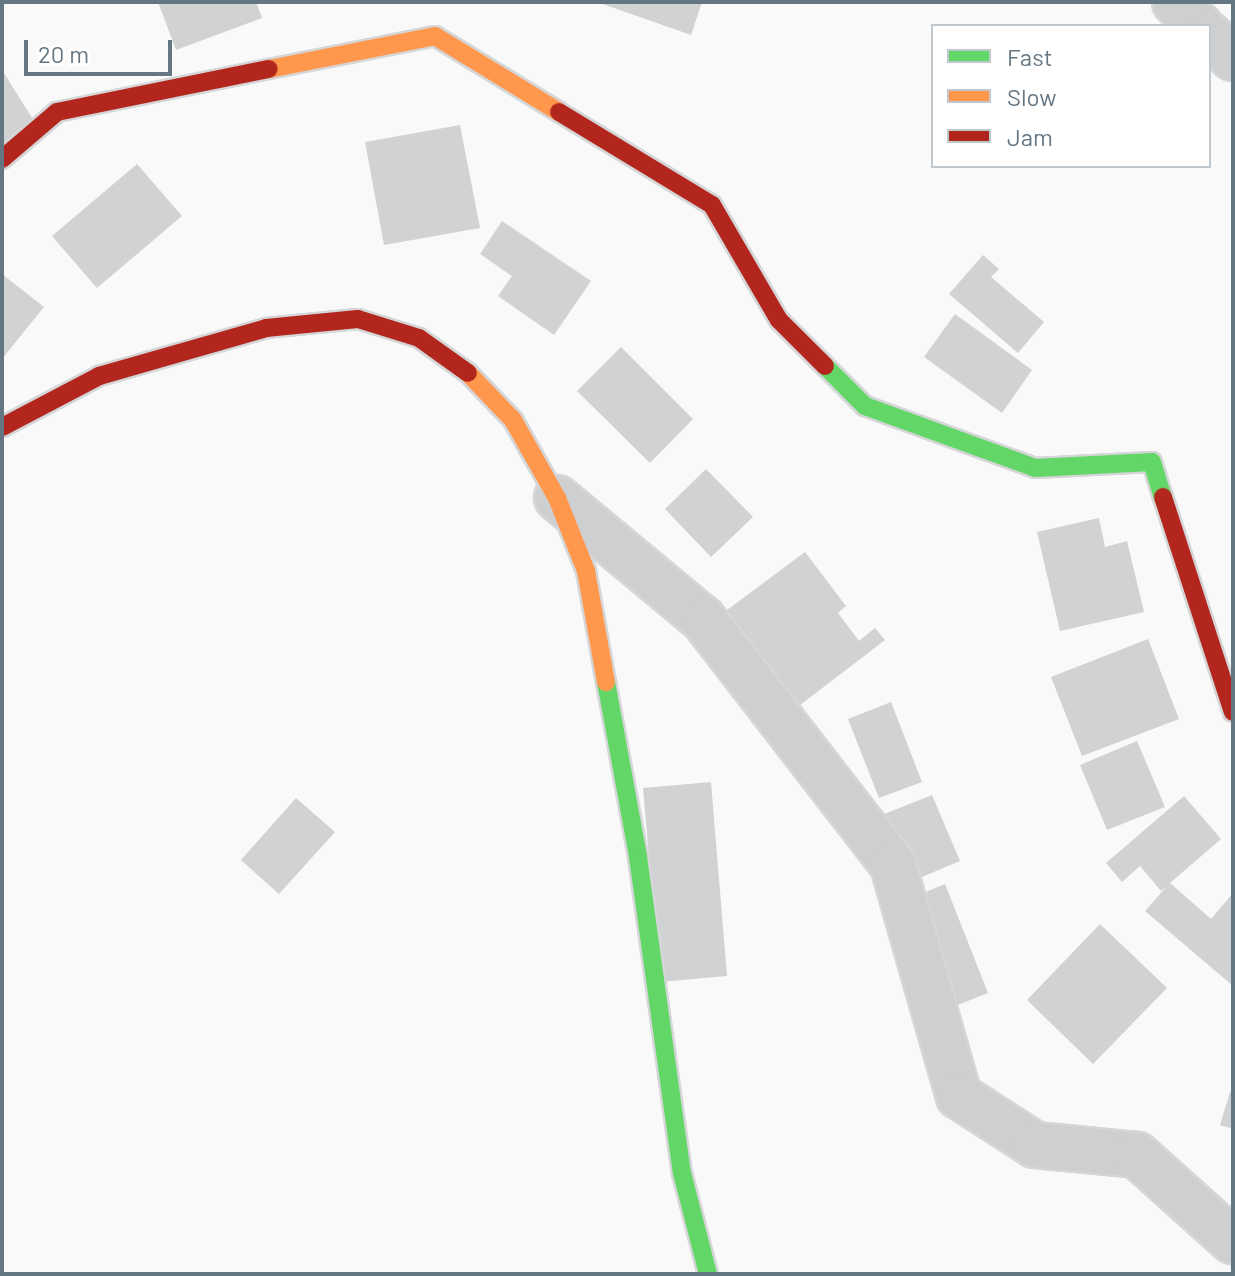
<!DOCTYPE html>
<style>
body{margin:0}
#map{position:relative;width:1235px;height:1276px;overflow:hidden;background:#f9f9f9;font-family:Barlow,sans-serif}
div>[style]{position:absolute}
.building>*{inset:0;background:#d0d2d3}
.roads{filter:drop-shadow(2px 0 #d5d6d7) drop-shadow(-2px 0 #d5d6d7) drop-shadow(0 2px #d5d6d7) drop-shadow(0 -2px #d5d6d7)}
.street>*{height:44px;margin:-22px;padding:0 22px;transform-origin:22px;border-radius:22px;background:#cecfd0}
.fast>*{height:18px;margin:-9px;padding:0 9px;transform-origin:9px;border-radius:9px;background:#63d668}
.slow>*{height:18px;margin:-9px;padding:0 9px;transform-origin:9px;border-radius:9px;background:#ff974d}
.jam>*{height:18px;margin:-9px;padding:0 9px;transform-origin:9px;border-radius:9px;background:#b3261e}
span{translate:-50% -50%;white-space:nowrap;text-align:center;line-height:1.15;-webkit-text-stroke:8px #fff;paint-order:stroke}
.frame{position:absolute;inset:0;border:4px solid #657683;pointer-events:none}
.legend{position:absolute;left:931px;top:24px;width:280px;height:144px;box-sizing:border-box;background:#fff;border:2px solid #c1c8cd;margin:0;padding:10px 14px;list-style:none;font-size:24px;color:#657683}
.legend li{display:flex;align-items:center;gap:16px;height:40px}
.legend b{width:40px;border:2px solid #c1c8cd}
.scale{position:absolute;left:24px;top:40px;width:148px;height:36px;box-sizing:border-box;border:4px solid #657683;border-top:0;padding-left:10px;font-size:24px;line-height:28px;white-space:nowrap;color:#657683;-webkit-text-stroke:6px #fff;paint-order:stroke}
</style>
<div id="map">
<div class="building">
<div style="clip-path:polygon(158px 2px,256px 2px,262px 18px,176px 50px)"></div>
<div style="clip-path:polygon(597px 2px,702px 2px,691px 35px)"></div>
<div style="clip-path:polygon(2px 70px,41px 132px,2px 157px)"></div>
<div style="clip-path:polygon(460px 125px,480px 228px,384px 245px,365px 142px)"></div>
<div style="clip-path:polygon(137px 164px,182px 216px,97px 288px,52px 236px)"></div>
<div style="clip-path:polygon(502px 221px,591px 281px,554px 335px,498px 296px,512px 276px,480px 254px)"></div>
<div style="clip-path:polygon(983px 255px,999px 269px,991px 277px,1044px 322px,1018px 353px,949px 294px)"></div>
<div style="clip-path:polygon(2px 274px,44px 307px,2px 359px)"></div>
<div style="clip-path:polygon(955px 314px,1032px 370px,1002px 413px,924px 357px)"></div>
<div style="clip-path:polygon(621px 347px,693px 419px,650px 463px,577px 391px)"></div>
<div style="clip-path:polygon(706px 469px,753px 517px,711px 557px,665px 509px)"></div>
<div style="clip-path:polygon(1099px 518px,1105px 547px,1127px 541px,1144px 612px,1060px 631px,1037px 532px)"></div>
<div style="clip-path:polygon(805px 552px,846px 606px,838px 613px,859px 641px,875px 628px,885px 640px,791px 712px,719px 616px)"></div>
<div style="clip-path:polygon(1148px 639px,1179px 719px,1082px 756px,1051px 677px)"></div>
<div style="clip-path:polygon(891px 702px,922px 782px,879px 798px,848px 719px)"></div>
<div style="clip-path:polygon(1137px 741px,1165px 807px,1107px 830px,1080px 765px)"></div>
<div style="clip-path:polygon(711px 782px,727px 976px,660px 982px,643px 788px)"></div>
<div style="clip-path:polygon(932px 795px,960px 861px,910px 882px,882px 815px)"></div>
<div style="clip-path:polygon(1184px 796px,1221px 839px,1170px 883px,1211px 919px,1233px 893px,1233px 986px,1145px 911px,1167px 886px,1161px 891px,1140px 866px,1122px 882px,1106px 863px)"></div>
<div style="clip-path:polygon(296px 798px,335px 832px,279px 894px,241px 860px)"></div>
<div style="clip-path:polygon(945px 884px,988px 993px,950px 1008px,894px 905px)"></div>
<div style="clip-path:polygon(1100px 924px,1167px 988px,1093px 1064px,1027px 1000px)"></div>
<div style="clip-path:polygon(1230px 1092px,1233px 1093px,1233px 1129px,1220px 1125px)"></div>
</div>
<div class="roads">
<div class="street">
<div style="left:1175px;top:2px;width:35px;rotate:44deg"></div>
<div style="left:1209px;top:35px;width:33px;rotate:44deg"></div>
<div style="left:557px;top:498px;width:190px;rotate:39.7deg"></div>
<div style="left:703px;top:619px;width:311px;rotate:52.3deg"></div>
<div style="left:893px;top:865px;width:240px;rotate:74.1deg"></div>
<div style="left:959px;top:1096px;width:90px;rotate:32.8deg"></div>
<div style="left:1035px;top:1145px;width:102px;rotate:5.6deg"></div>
<div style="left:1137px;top:1155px;width:129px;rotate:41.9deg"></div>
</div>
<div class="fast">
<div style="left:825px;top:366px;width:57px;rotate:45deg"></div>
<div style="left:865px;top:406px;width:181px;rotate:20deg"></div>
<div style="left:1035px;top:468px;width:117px;rotate:-2.9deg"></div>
<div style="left:1152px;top:462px;width:37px;rotate:73deg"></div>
<div style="left:606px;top:682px;width:178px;rotate:79.6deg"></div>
<div style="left:638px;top:857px;width:319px;rotate:82.1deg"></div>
<div style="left:682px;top:1173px;width:104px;rotate:75.6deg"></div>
</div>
<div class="slow">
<div style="left:269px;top:69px;width:169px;rotate:-11.2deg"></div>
<div style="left:435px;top:36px;width:145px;rotate:31.5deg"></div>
<div style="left:468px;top:373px;width:65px;rotate:46.2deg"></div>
<div style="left:513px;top:420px;width:90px;rotate:60.6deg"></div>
<div style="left:557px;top:498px;width:79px;rotate:68.3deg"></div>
<div style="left:586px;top:571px;width:113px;rotate:79.8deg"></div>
</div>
<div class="jam">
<div style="left:559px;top:112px;width:179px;rotate:31.3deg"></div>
<div style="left:712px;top:205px;width:133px;rotate:59.8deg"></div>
<div style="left:779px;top:320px;width:65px;rotate:45deg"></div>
<div style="left:2px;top:159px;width:72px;rotate:-40.5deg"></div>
<div style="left:57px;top:112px;width:216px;rotate:-11.5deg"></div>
<div style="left:2px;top:427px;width:110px;rotate:-27.7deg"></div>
<div style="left:99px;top:376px;width:174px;rotate:-16deg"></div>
<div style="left:266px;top:328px;width:92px;rotate:-5.6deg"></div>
<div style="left:358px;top:319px;width:64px;rotate:17.3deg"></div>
<div style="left:419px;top:338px;width:60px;rotate:35.5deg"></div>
<div style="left:1163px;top:497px;width:226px;rotate:72deg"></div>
</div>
</div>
<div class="frame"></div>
<ul class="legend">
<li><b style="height:10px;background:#63d668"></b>Fast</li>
<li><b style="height:10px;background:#ff974d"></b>Slow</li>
<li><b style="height:10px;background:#b3261e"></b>Jam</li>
</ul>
<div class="scale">20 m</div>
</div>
